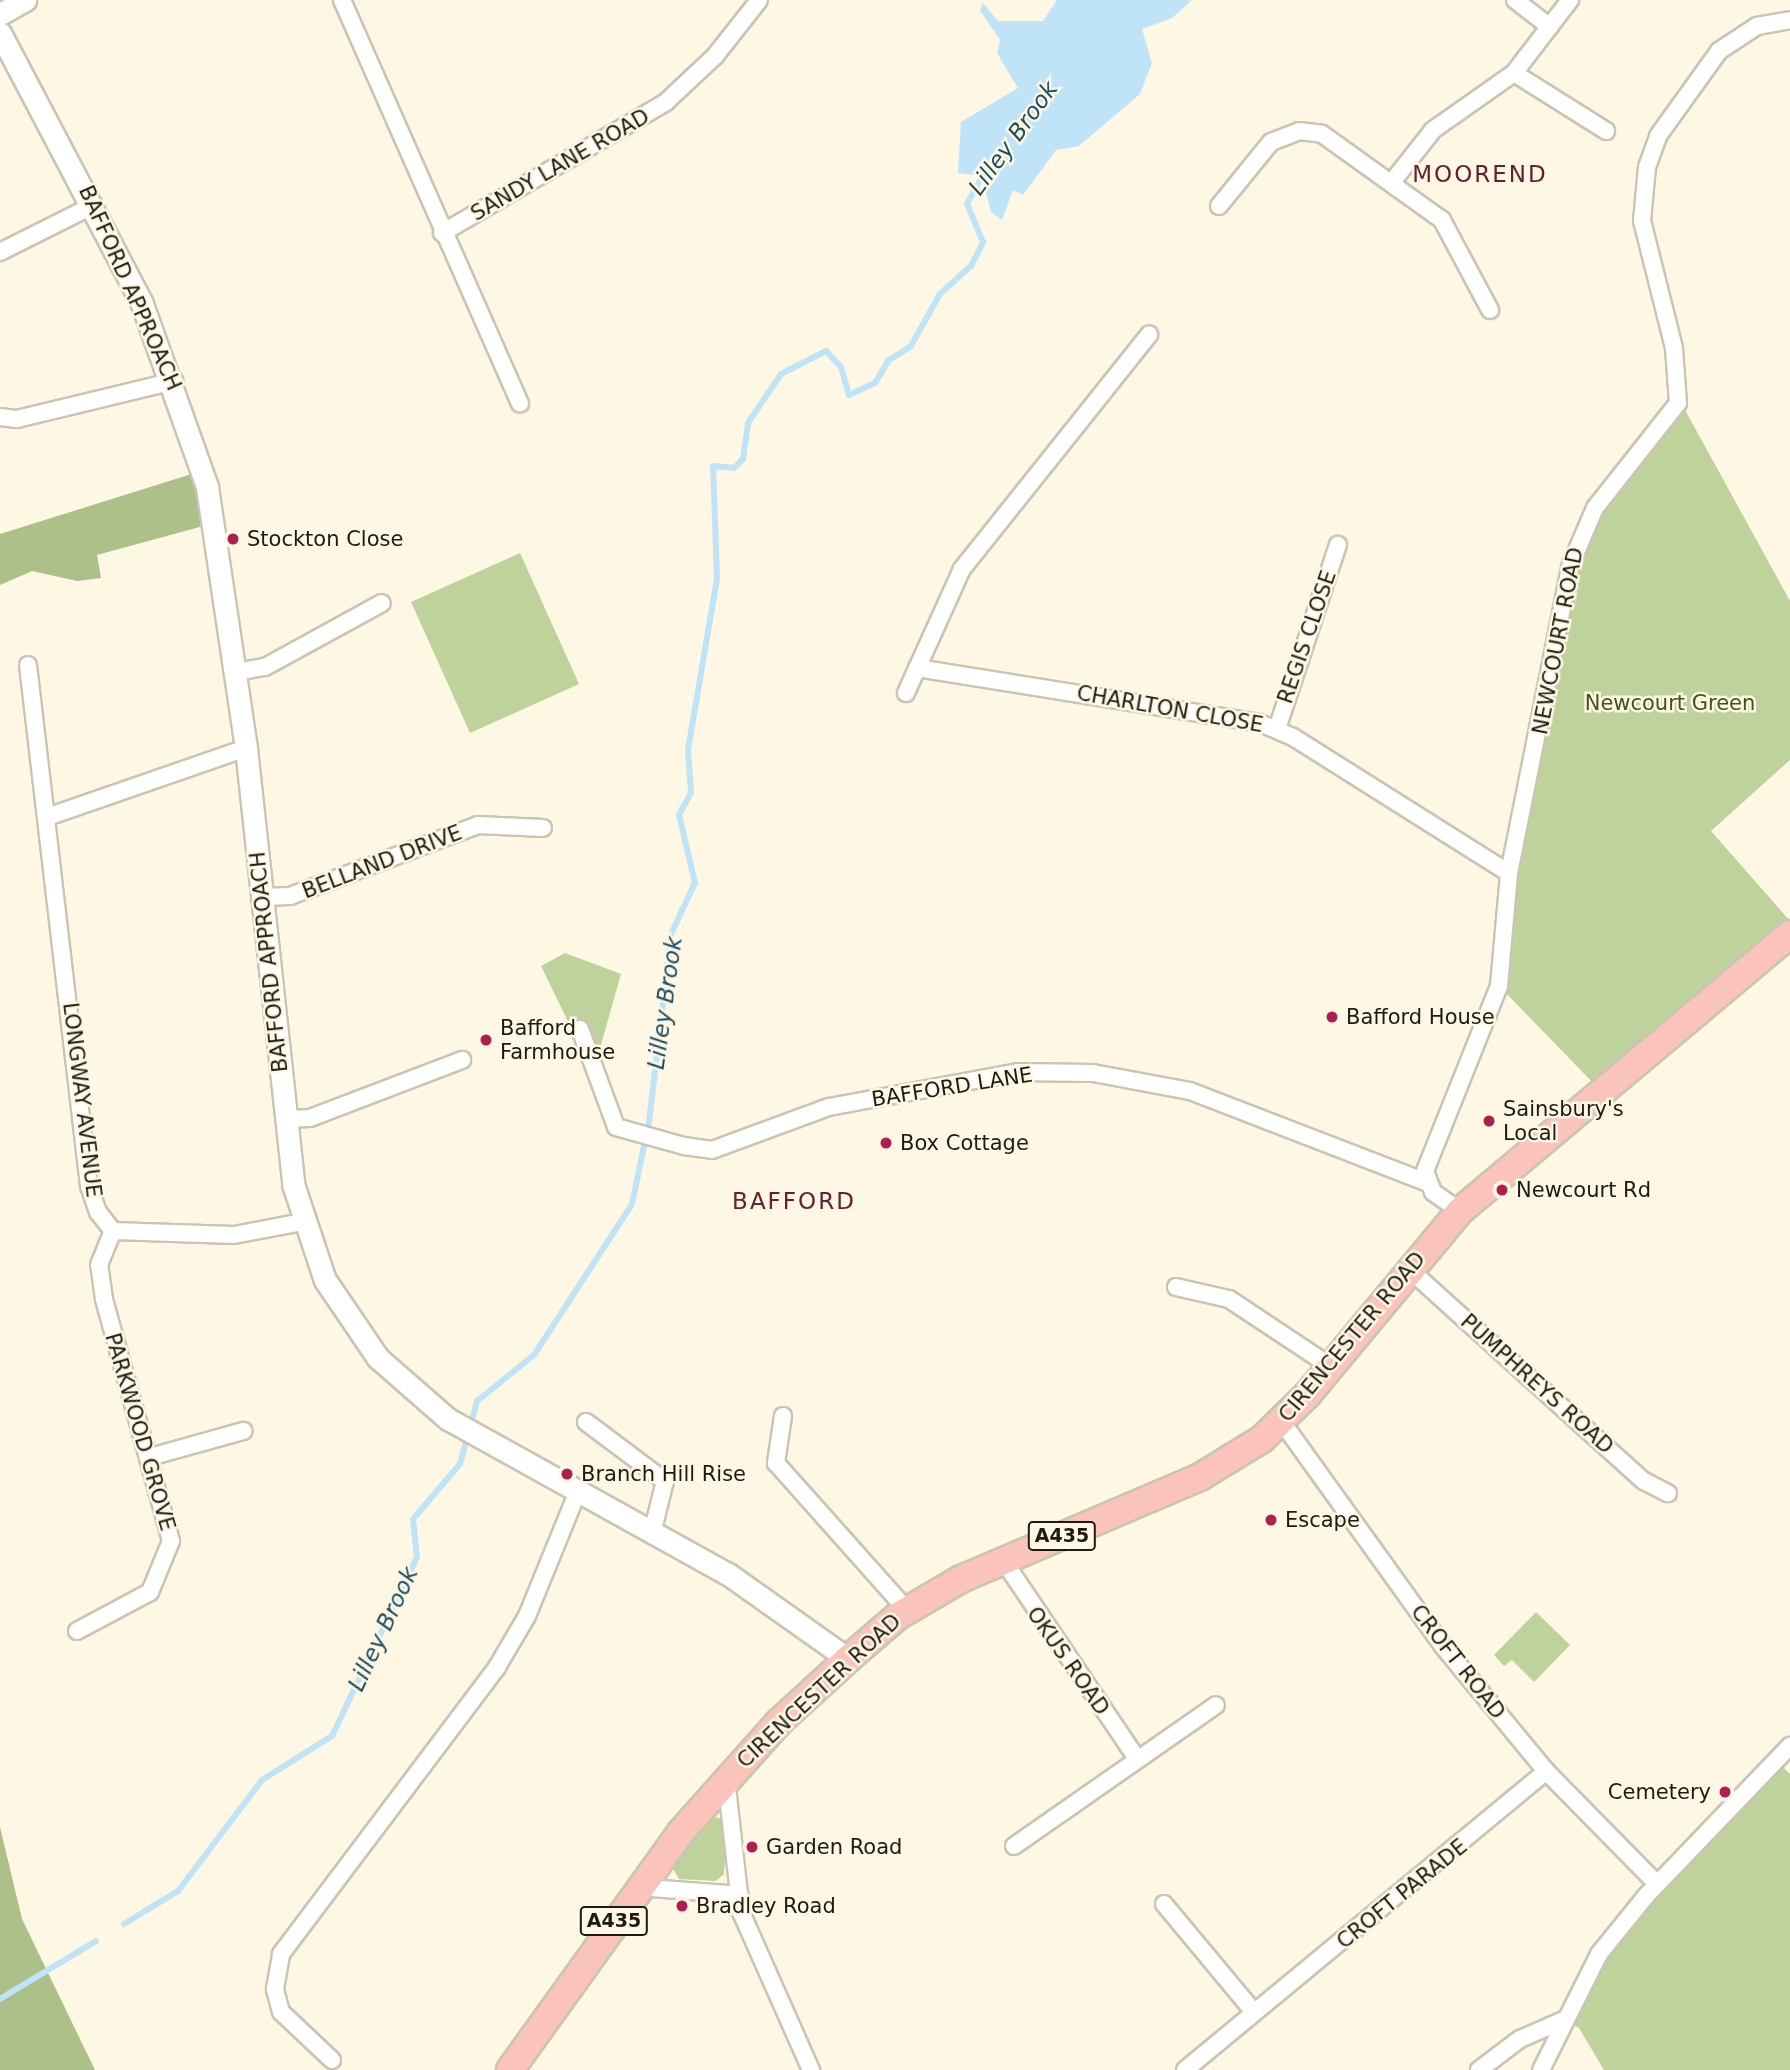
<!DOCTYPE html>
<style>
body{margin:0}
#map{position:relative;width:1790px;height:2070px;overflow:hidden;background:#fdf7e4;font-family:"DejaVu Sans",sans-serif}
div>[style]{position:absolute}
.green>*{inset:0;background:#bed39c}
.forest>*{inset:0;background:#acc089}
.water>*{inset:0;background:#bfe3f7}
.stream>*{height:6px;margin:-3px;padding:0 3px;transform-origin:3px;border-radius:3px;background:#bfe3f7}
.roads{filter:drop-shadow(2px 0 #cac5b2) drop-shadow(-2px 0 #cac5b2) drop-shadow(0 2px #cac5b2) drop-shadow(0 -2px #cac5b2)}
.minor>*{height:16px;margin:-8px;padding:0 8px;transform-origin:8px;border-radius:8px;background:#fff}
.tertiary>*{height:21px;margin:-10.5px;padding:0 10.5px;transform-origin:10.5px;border-radius:10.5px;background:#fff}
.primary>*{height:26px;margin:-13px;padding:0 13px;transform-origin:13px;border-radius:13px;background:#fbc4bb}
.dots>*{width:19px;height:19px;translate:-50% -50%;box-sizing:border-box;border:4px solid #fdf7e4;border-radius:50%}
span{translate:-50% -50%;white-space:nowrap;text-align:center;line-height:1.15;-webkit-text-stroke:5px #fdf7e4;paint-order:stroke}
.shield-label span{padding:2px 5px;background:#fdf7e4;border:2px solid;border-radius:5px;-webkit-text-stroke-width:0}
.shield-label{font-size:19px;color:#1d1b14;font-weight:700}
.street-label{font-size:21px;color:#1d1b14}
.poi-label{font-size:21px;color:#1d1b14}
.left{translate:0 -50%;text-align:left}
.right{translate:-100% -50%;text-align:right}
.park-label{font-size:21px;color:#425418}
.water-label{font-size:23px;color:#1c4d64;font-style:italic}
.neighbourhood-label{font-size:23px;color:#652033;letter-spacing:2px}
</style>
<div id="map">
<div class="green">
<div style="clip-path:polygon(1679px 399px,1790px 601px,1790px 760px,1711px 831px,1790px 921px,1600px 1090px,1499px 986px,1509px 873px,1578px 538px)"></div>
<div style="clip-path:polygon(520px 553px,579px 684px,470px 733px,411px 602px)"></div>
<div style="clip-path:polygon(565px 953px,621px 974px,593px 1073px,541px 966px)"></div>
<div style="clip-path:polygon(1536px 1612px,1570px 1645px,1534px 1682px,1512px 1660px,1504px 1666px,1494px 1655px)"></div>
<div style="clip-path:polygon(1777px 1761px,1790px 1774px,1790px 2070px,1604px 2070px,1579px 2028px,1564px 2020px,1599px 1954px)"></div>
<div style="clip-path:polygon(710px 1817px,720px 1818px,727px 1829px,724px 1874px,716px 1881px,679px 1879px,671px 1865px)"></div>
</div>
<div class="forest">
<div style="clip-path:polygon(195px 473px,207px 525px,97px 555px,101px 578px,77px 581px,32px 571px,0 585px,0 534px)"></div>
<div style="clip-path:polygon(0 1827px,22px 1919px,95px 2070px,0 2070px)"></div>
</div>
<div class="water">
<div style="clip-path:polygon(1057px 0,1192px 0,1172px 18px,1142px 29px,1152px 63px,1140px 94px,1079px 146px,1056px 150px,1023px 195px,1013px 190px,1002px 220px,991px 212px,982px 176px,958px 173px,961px 122px,1018px 88px,997px 53px,1000px 40px,980px 10px,983px 3px,998px 21px,1043px 21px)"></div>
</div>
<div class="stream">
<div style="left:124px;top:1924px;width:63px;rotate:-31.4deg"></div>
<div style="left:178px;top:1891px;width:139px;rotate:-52.9deg"></div>
<div style="left:262px;top:1780px;width:83px;rotate:-32.2deg"></div>
<div style="left:332px;top:1736px;width:198px;rotate:-64.6deg"></div>
<div style="left:417px;top:1557px;width:38px;rotate:-96deg"></div>
<div style="left:413px;top:1519px;width:72px;rotate:-49.5deg"></div>
<div style="left:460px;top:1464px;width:65px;rotate:-74.9deg"></div>
<div style="left:477px;top:1401px;width:73px;rotate:-38.9deg"></div>
<div style="left:534px;top:1355px;width:180px;rotate:-57deg"></div>
<div style="left:632px;top:1204px;width:84px;rotate:-78.3deg"></div>
<div style="left:649px;top:1122px;width:189px;rotate:-83.3deg"></div>
<div style="left:671px;top:934px;width:56px;rotate:-64.8deg"></div>
<div style="left:695px;top:883px;width:70px;rotate:-103.2deg"></div>
<div style="left:679px;top:815px;width:26px;rotate:-62deg"></div>
<div style="left:691px;top:792px;width:42px;rotate:-94.1deg"></div>
<div style="left:688px;top:750px;width:174px;rotate:-80.4deg"></div>
<div style="left:717px;top:578px;width:112px;rotate:-92deg"></div>
<div style="left:713px;top:466px;width:21px;rotate:5deg"></div>
<div style="left:734px;top:468px;width:13px;rotate:-45deg"></div>
<div style="left:743px;top:459px;width:36px;rotate:-82deg"></div>
<div style="left:748px;top:423px;width:59px;rotate:-56deg"></div>
<div style="left:781px;top:374px;width:51px;rotate:-27.1deg"></div>
<div style="left:826px;top:351px;width:22px;rotate:47deg"></div>
<div style="left:841px;top:367px;width:29px;rotate:74deg"></div>
<div style="left:849px;top:395px;width:29px;rotate:-25deg"></div>
<div style="left:875px;top:383px;width:27px;rotate:-59deg"></div>
<div style="left:889px;top:360px;width:26px;rotate:-32deg"></div>
<div style="left:911px;top:346px;width:60px;rotate:-60.9deg"></div>
<div style="left:940px;top:294px;width:42px;rotate:-42.1deg"></div>
<div style="left:971px;top:266px;width:27px;rotate:-63deg"></div>
<div style="left:983px;top:242px;width:41px;rotate:-112.8deg"></div>
<div style="left:967px;top:204px;width:39px;rotate:-61deg"></div>
<div style="left:0;top:1999px;width:112px;rotate:-31.1deg"></div>
</div>
<div class="roads">
<div class="minor">
<div style="left:342px;top:0;width:441px;rotate:66.2deg"></div>
<div style="left:1515px;top:0;width:44px;rotate:37.6deg"></div>
<div style="left:1514px;top:73px;width:109px;rotate:32.2deg"></div>
<div style="left:1392px;top:182px;width:66px;rotate:-51.7deg"></div>
<div style="left:1433px;top:130px;width:99px;rotate:-35.1deg"></div>
<div style="left:1514px;top:73px;width:92px;rotate:-52.5deg"></div>
<div style="left:1219px;top:206px;width:82px;rotate:-50.9deg"></div>
<div style="left:1271px;top:142px;width:30px;rotate:-21deg"></div>
<div style="left:1299px;top:131px;width:23px;rotate:7deg"></div>
<div style="left:1322px;top:134px;width:148px;rotate:35.6deg"></div>
<div style="left:1442px;top:220px;width:102px;rotate:61.9deg"></div>
<div style="left:442px;top:233px;width:259px;rotate:-30.3deg"></div>
<div style="left:666px;top:102px;width:67px;rotate:-43.2deg"></div>
<div style="left:715px;top:56px;width:71px;rotate:-51.8deg"></div>
<div style="left:0;top:252px;width:105px;rotate:-26.6deg"></div>
<div style="left:0;top:417px;width:17px;rotate:7deg"></div>
<div style="left:17px;top:419px;width:162px;rotate:-13.6deg"></div>
<div style="left:28px;top:665px;width:525px;rotate:83.32deg"></div>
<div style="left:89px;top:1186px;width:28px;rotate:71deg"></div>
<div style="left:98px;top:1212px;width:24px;rotate:52deg"></div>
<div style="left:113px;top:1231px;width:121px;rotate:1.9deg"></div>
<div style="left:234px;top:1235px;width:69px;rotate:-10.8deg"></div>
<div style="left:917px;top:668px;width:347px;rotate:9.1deg"></div>
<div style="left:1260px;top:723px;width:36px;rotate:23deg"></div>
<div style="left:1293px;top:737px;width:255px;rotate:32.2deg"></div>
<div style="left:236px;top:672px;width:29px;rotate:-10deg"></div>
<div style="left:265px;top:667px;width:133px;rotate:-28.7deg"></div>
<div style="left:906px;top:693px;width:136px;rotate:-65.7deg"></div>
<div style="left:962px;top:569px;width:300px;rotate:-51.4deg"></div>
<div style="left:1277px;top:729px;width:194px;rotate:-71.7deg"></div>
<div style="left:50px;top:816px;width:207px;rotate:-19.1deg"></div>
<div style="left:262px;top:897px;width:28px;rotate:-2deg"></div>
<div style="left:290px;top:896px;width:201px;rotate:-20.7deg"></div>
<div style="left:478px;top:825px;width:65px;rotate:2.6deg"></div>
<div style="left:580px;top:1029px;width:104px;rotate:69.8deg"></div>
<div style="left:616px;top:1127px;width:71px;rotate:15.6deg"></div>
<div style="left:684px;top:1146px;width:28px;rotate:8deg"></div>
<div style="left:712px;top:1150px;width:125px;rotate:-20.2deg"></div>
<div style="left:829px;top:1107px;width:192px;rotate:-10.5deg"></div>
<div style="left:1018px;top:1072px;width:75px;rotate:0.8deg"></div>
<div style="left:1093px;top:1073px;width:99px;rotate:10.5deg"></div>
<div style="left:1190px;top:1091px;width:253px;rotate:21.1deg"></div>
<div style="left:285px;top:1119px;width:25px;rotate:-2deg"></div>
<div style="left:310px;top:1118px;width:163px;rotate:-20.9deg"></div>
<div style="left:1460px;top:1211px;width:33px;rotate:-145deg"></div>
<div style="left:1433px;top:1192px;width:22px;rotate:-111deg"></div>
<div style="left:1425px;top:1171px;width:199px;rotate:-68.2deg"></div>
<div style="left:1499px;top:986px;width:113px;rotate:-84.9deg"></div>
<div style="left:1509px;top:873px;width:315px;rotate:-78.7deg"></div>
<div style="left:1571px;top:564px;width:61px;rotate:-66.8deg"></div>
<div style="left:1595px;top:508px;width:134px;rotate:-51.7deg"></div>
<div style="left:1678px;top:403px;width:55px;rotate:-94.2deg"></div>
<div style="left:1674px;top:348px;width:131px;rotate:-104.1deg"></div>
<div style="left:1642px;top:221px;width:54px;rotate:-84.7deg"></div>
<div style="left:1647px;top:167px;width:33px;rotate:-70deg"></div>
<div style="left:1658px;top:136px;width:105px;rotate:-54.3deg"></div>
<div style="left:1719px;top:51px;width:45px;rotate:-33.3deg"></div>
<div style="left:1757px;top:26px;width:34px;rotate:-10deg"></div>
<div style="left:1409px;top:1269px;width:316px;rotate:42.1deg"></div>
<div style="left:1644px;top:1481px;width:27px;rotate:27deg"></div>
<div style="left:1176px;top:1287px;width:54px;rotate:12.8deg"></div>
<div style="left:1229px;top:1299px;width:121px;rotate:33.6deg"></div>
<div style="left:783px;top:1416px;width:48px;rotate:98.5deg"></div>
<div style="left:776px;top:1463px;width:197px;rotate:48.3deg"></div>
<div style="left:586px;top:1422px;width:99px;rotate:36.8deg"></div>
<div style="left:665px;top:1481px;width:49px;rotate:104deg"></div>
<div style="left:1282px;top:1422px;width:274px;rotate:54.3deg"></div>
<div style="left:1442px;top:1645px;width:163px;rotate:50.5deg"></div>
<div style="left:1546px;top:1771px;width:158px;rotate:45.5deg"></div>
<div style="left:150px;top:1457px;width:97px;rotate:-15.6deg"></div>
<div style="left:1003px;top:1560px;width:240px;rotate:56deg"></div>
<div style="left:77px;top:1631px;width:83px;rotate:-28.1deg"></div>
<div style="left:150px;top:1592px;width:55px;rotate:-67.6deg"></div>
<div style="left:171px;top:1541px;width:251px;rotate:-105.5deg"></div>
<div style="left:104px;top:1299px;width:34px;rotate:-98deg"></div>
<div style="left:99px;top:1265px;width:37px;rotate:-68deg"></div>
<div style="left:726px;top:1778px;width:135px;rotate:83.6deg"></div>
<div style="left:741px;top:1912px;width:173px;rotate:66.1deg"></div>
<div style="left:1014px;top:1846px;width:246px;rotate:-34.9deg"></div>
<div style="left:637px;top:1887px;width:103px;rotate:4.4deg"></div>
<div style="left:1164px;top:1904px;width:139px;rotate:50.2deg"></div>
<div style="left:332px;top:2060px;width:70px;rotate:-136.7deg"></div>
<div style="left:281px;top:2012px;width:24px;rotate:-105deg"></div>
<div style="left:275px;top:1989px;width:36px;rotate:-80deg"></div>
<div style="left:281px;top:1954px;width:359px;rotate:-53deg"></div>
<div style="left:497px;top:1667px;width:59px;rotate:-59.5deg"></div>
<div style="left:527px;top:1616px;width:135px;rotate:-67.8deg"></div>
<div style="left:1185px;top:2070px;width:469px;rotate:-39.6deg"></div>
<div style="left:1479px;top:2070px;width:51px;rotate:-37.1deg"></div>
<div style="left:1520px;top:2039px;width:48px;rotate:-23.4deg"></div>
<div style="left:1541px;top:2070px;width:130px;rotate:-63.4deg"></div>
<div style="left:1599px;top:1954px;width:75px;rotate:-51deg"></div>
<div style="left:1646px;top:1896px;width:208px;rotate:-46.2deg"></div>
</div>
<div class="tertiary">
<div style="left:0;top:14px;width:29px;rotate:-29deg"></div>
<div style="left:0;top:33px;width:306px;rotate:62.3deg"></div>
<div style="left:142px;top:304px;width:194px;rotate:70.4deg"></div>
<div style="left:207px;top:487px;width:264px;rotate:81.5deg"></div>
<div style="left:246px;top:748px;width:439px;rotate:83.8deg"></div>
<div style="left:293px;top:1184px;width:101px;rotate:71.6deg"></div>
<div style="left:325px;top:1280px;width:94px;rotate:55.8deg"></div>
<div style="left:378px;top:1358px;width:93px;rotate:41.1deg"></div>
<div style="left:448px;top:1419px;width:320px;rotate:29deg"></div>
<div style="left:728px;top:1574px;width:147px;rotate:35.3deg"></div>
</div>
<div class="primary">
<div style="left:510px;top:2070px;width:293px;rotate:-54.3deg"></div>
<div style="left:681px;top:1832px;width:146px;rotate:-48.3deg"></div>
<div style="left:778px;top:1723px;width:95px;rotate:-42.4deg"></div>
<div style="left:848px;top:1659px;width:66px;rotate:-40.7deg"></div>
<div style="left:898px;top:1616px;width:73px;rotate:-30.4deg"></div>
<div style="left:961px;top:1579px;width:260px;rotate:-23.1deg"></div>
<div style="left:1200px;top:1477px;width:73px;rotate:-31.5deg"></div>
<div style="left:1262px;top:1439px;width:64px;rotate:-44.4deg"></div>
<div style="left:1308px;top:1394px;width:238px;rotate:-50.3deg"></div>
<div style="left:1460px;top:1211px;width:431px;rotate:-40deg"></div>
</div>
</div>
<div class="dots">
<div style="left:233px;top:539px;background:#af1e51"></div>
<div style="left:1332px;top:1017px;background:#af1e51"></div>
<div style="left:486px;top:1040px;background:#af1e51"></div>
<div style="left:1489px;top:1121px;background:#af1e51"></div>
<div style="left:886px;top:1143px;background:#af1e51"></div>
<div style="left:1502px;top:1190px;background:#af1e51"></div>
<div style="left:567px;top:1474px;background:#af1e51"></div>
<div style="left:1271px;top:1520px;background:#af1e51"></div>
<div style="left:1725px;top:1792px;background:#af1e51"></div>
<div style="left:752px;top:1847px;background:#af1e51"></div>
<div style="left:682px;top:1906px;background:#af1e51"></div>
</div>
<div class="shield-label">
<span style="left:1062px;top:1536px">A435</span>
<span style="left:614px;top:1921px">A435</span>
</div>
<div class="street-label">
<span style="left:560px;top:165px;rotate:-30deg">SANDY LANE ROAD</span>
<span style="left:130px;top:288px;rotate:66deg">BAFFORD APPROACH</span>
<span style="left:1307px;top:637px;rotate:-71deg">REGIS CLOSE</span>
<span style="left:1558px;top:641px;rotate:-79deg">NEWCOURT ROAD</span>
<span style="left:1170px;top:709px;rotate:10deg">CHARLTON CLOSE</span>
<span style="left:382px;top:862px;rotate:-21deg">BELLAND DRIVE</span>
<span style="left:269px;top:962px;rotate:-96deg">BAFFORD APPROACH</span>
<span style="left:952px;top:1087px;rotate:-9deg">BAFFORD LANE</span>
<span style="left:82px;top:1100px;rotate:83deg">LONGWAY AVENUE</span>
<span style="left:1352px;top:1337px;rotate:-50deg">CIRENCESTER ROAD</span>
<span style="left:1537px;top:1384px;rotate:42deg">PUMPHREYS ROAD</span>
<span style="left:140px;top:1432px;rotate:74deg">PARKWOOD GROVE</span>
<span style="left:1068px;top:1661px;rotate:55deg">OKUS ROAD</span>
<span style="left:1458px;top:1662px;rotate:52deg">CROFT ROAD</span>
<span style="left:819px;top:1691px;rotate:-43deg">CIRENCESTER ROAD</span>
<span style="left:1402px;top:1894px;rotate:-39deg">CROFT PARADE</span>
</div>
<div class="poi-label">
<span class="left" style="left:247px;top:539px">Stockton Close</span>
<span class="left" style="left:1346px;top:1017px">Bafford House</span>
<span class="left" style="left:500px;top:1040px">Bafford<br>Farmhouse</span>
<span class="left" style="left:1503px;top:1121px">Sainsbury's<br>Local</span>
<span class="left" style="left:900px;top:1143px">Box Cottage</span>
<span class="left" style="left:1516px;top:1190px">Newcourt Rd</span>
<span class="left" style="left:581px;top:1474px">Branch Hill Rise</span>
<span class="left" style="left:1285px;top:1520px">Escape</span>
<span class="right" style="left:1711px;top:1792px">Cemetery</span>
<span class="left" style="left:766px;top:1847px">Garden Road</span>
<span class="left" style="left:696px;top:1906px">Bradley Road</span>
</div>
<div class="park-label">
<span style="left:1670px;top:703px">Newcourt Green</span>
</div>
<div class="water-label">
<span style="left:1013px;top:138px;rotate:-54deg">Lilley Brook</span>
<span style="left:665px;top:1003px;rotate:-82deg">Lilley Brook</span>
<span style="left:383px;top:1629px;rotate:-65deg">Lilley Brook</span>
</div>
<div class="neighbourhood-label">
<span style="left:1480px;top:174px">MOOREND</span>
<span style="left:794px;top:1201px">BAFFORD</span>
</div>
</div>
